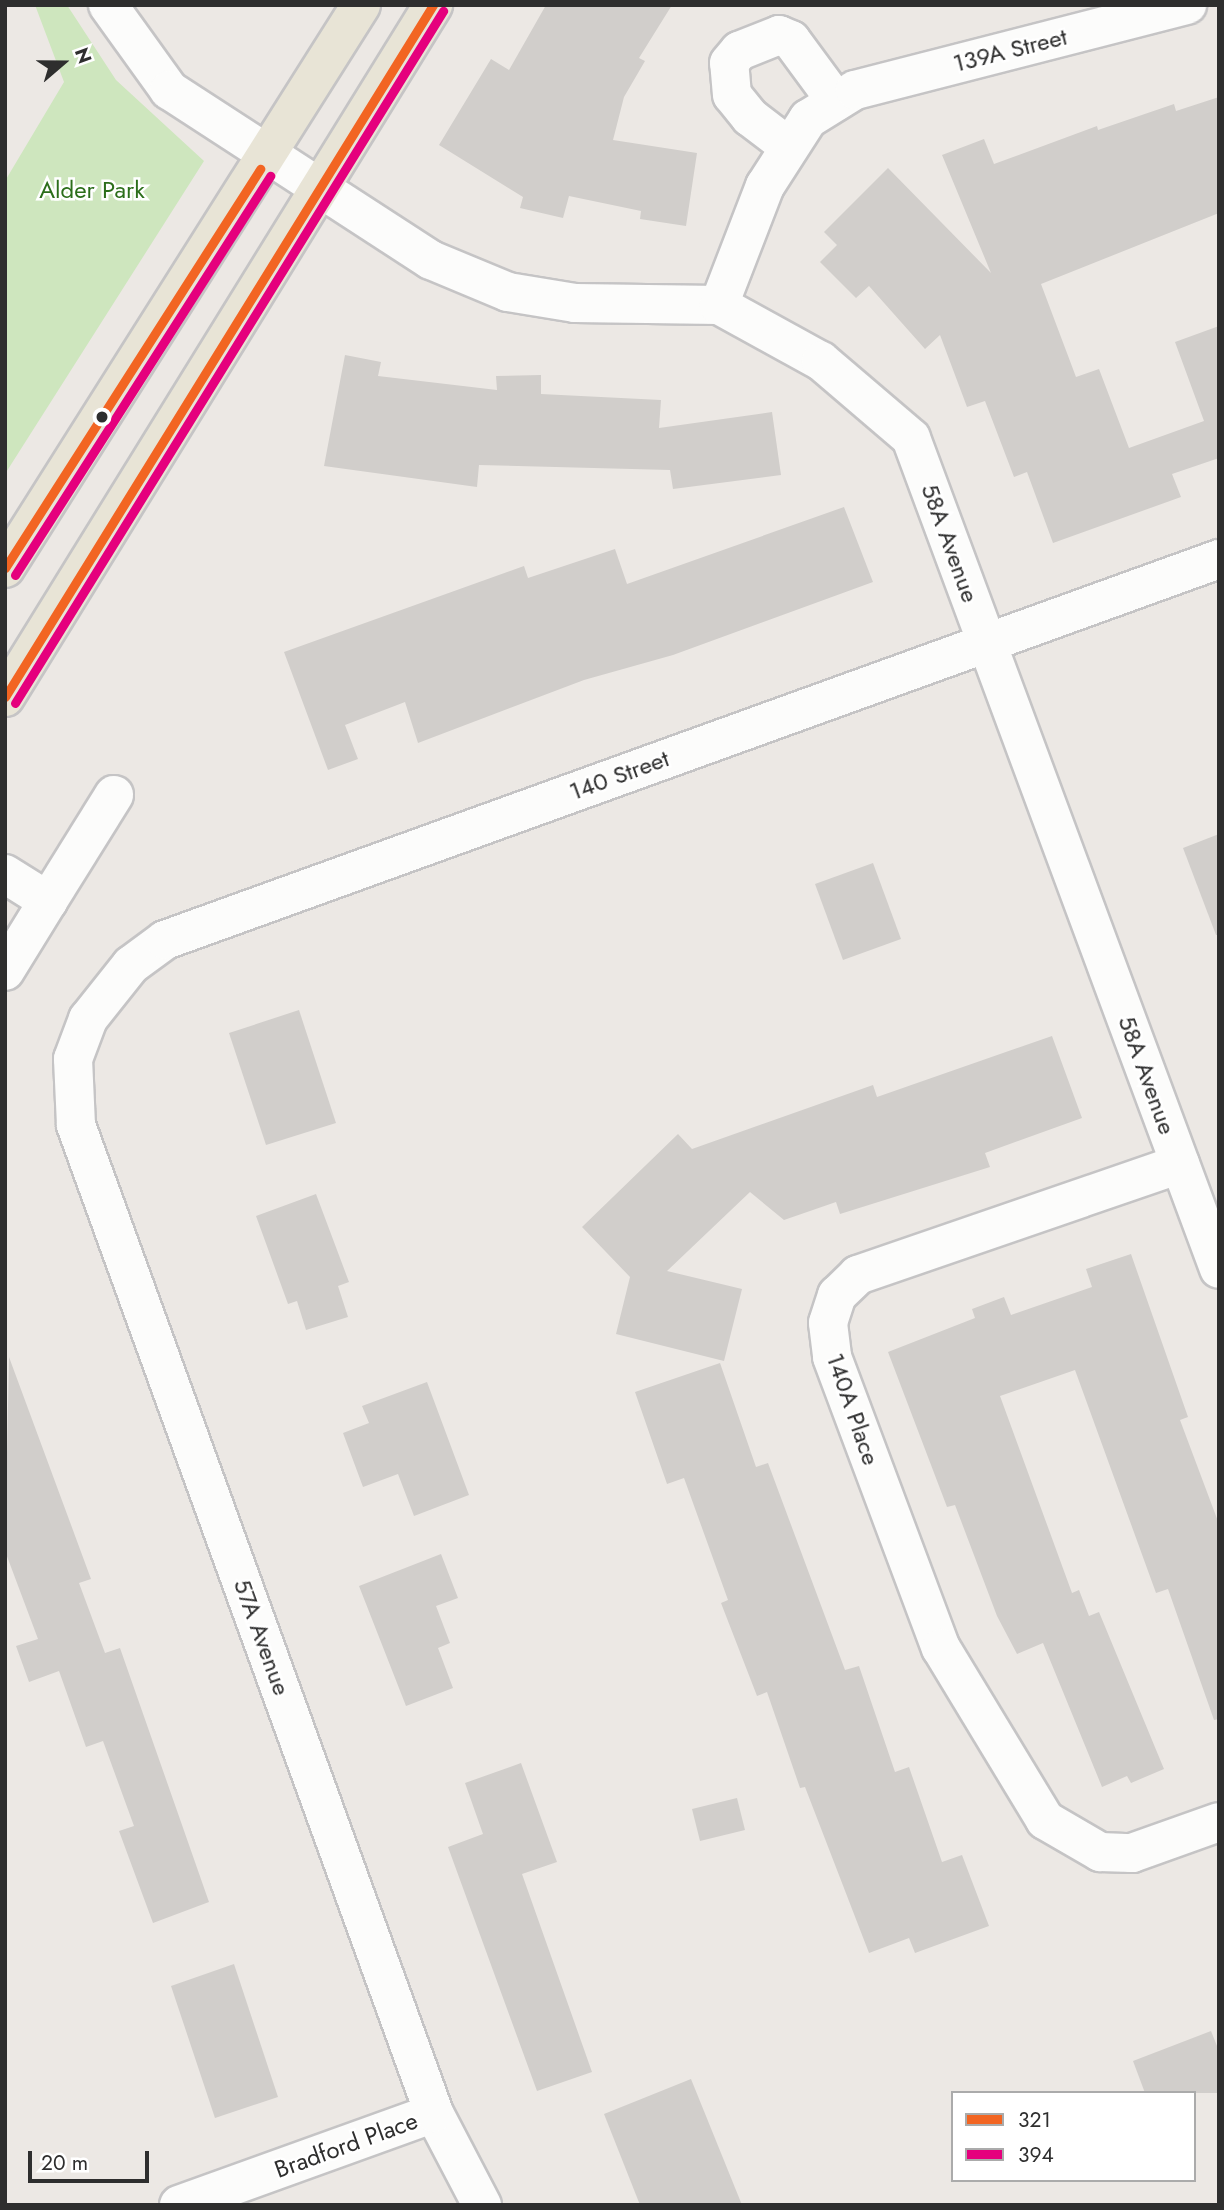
<!DOCTYPE html>
<style>
body{margin:0}
#map{position:relative;width:1224px;height:2210px;overflow:hidden;background:#ece8e4;font-family:Jost,sans-serif}
div>[style]{position:absolute}
.green>*{inset:0;background:#cee6be}
.building>*{inset:0;background:#d1cecb}
.roads{filter:drop-shadow(2px 0 #c5c4c5) drop-shadow(-2px 0 #c5c4c5) drop-shadow(0 2px #c5c4c5) drop-shadow(0 -2px #c5c4c5)}
.minor>*{height:38px;margin:-19px;padding:0 19px;transform-origin:19px;border-radius:19px;background:#fcfcfb}
.major>*{height:38px;margin:-19px;padding:0 19px;transform-origin:19px;border-radius:19px;background:#e8e4d6}
.bus-1>*{height:9px;margin:-4.5px;padding:0 4.5px;transform-origin:4.5px;border-radius:4.5px;background:#f26522}
.bus-2>*{height:9px;margin:-4.5px;padding:0 4.5px;transform-origin:4.5px;border-radius:4.5px;background:#e5007d}
.dots>*{width:19px;height:19px;translate:-50% -50%;box-sizing:border-box;border:4px solid #fff;border-radius:50%}
span{translate:-50% -50%;white-space:nowrap;text-align:center;line-height:1.15;-webkit-text-stroke:5px #fff;paint-order:stroke}
.street-label{font-size:24px;color:#2e2e2e}
.park-label{font-size:24px;color:#2c6e1b}
.frame{position:absolute;inset:0;border:7px solid #2e2e2e;pointer-events:none}
.legend{position:absolute;left:951px;top:2091px;width:245px;height:91px;box-sizing:border-box;background:#fff;border:2px solid #ababab;margin:0;padding:9px 12px;list-style:none;font-size:21px;color:#2e2e2e}
.legend li{display:flex;align-items:center;gap:14px;height:35px}
.legend b{width:35px;border:2px solid #ababab}
.north{position:absolute;left:28px;top:28px;width:70px;height:70px;-webkit-text-stroke:5px #fff;paint-order:stroke;rotate:70deg;font-size:19px;font-weight:700;line-height:28px;text-align:center;color:#2e2e2e}
.north::after{content:'';display:block;margin:auto;width:24px;height:32px;background:#2e2e2e;clip-path:polygon(50% 0,100% 100%,50% 72%,0 100%)}
.scale{position:absolute;left:28px;top:2151px;width:121px;height:32px;box-sizing:border-box;border:4px solid #2e2e2e;border-top:0;padding-left:9px;font-size:21px;line-height:24px;white-space:nowrap;color:#2e2e2e;-webkit-text-stroke:5px #fff;paint-order:stroke}
</style>
<div id="map">
<div class="green">
<div style="clip-path:polygon(35px 5px,67px 5px,116px 80px,204px 161px,5px 474px,5px 181px,64px 82px)"></div>
</div>
<div class="building">
<div style="clip-path:polygon(546px 5px,672px 5px,639px 58px,645px 61px,624px 97px,613px 140px,697px 153px,686px 226px,640px 219px,641px 211px,569px 196px,563px 218px,520px 208px,523px 197px,439px 145px,491px 59px,509px 70px)"></div>
<div style="clip-path:polygon(1219px 97px,1219px 213px,1041px 284px,1076px 377px,1099px 369px,1129px 448px,1204px 421px,1175px 342px,1219px 326px,1219px 458px,1172px 474px,1181px 497px,1053px 543px,1027px 472px,1014px 477px,985px 401px,967px 407px,940px 335px,925px 349px,869px 286px,856px 298px,820px 262px,837px 245px,824px 232px,888px 168px,991px 273px,942px 155px,984px 139px,994px 164px,1097px 126px,1098px 130px,1174px 104px,1176px 111px)"></div>
<div style="clip-path:polygon(345px 355px,381px 362px,378px 376px,497px 390px,496px 376px,541px 375px,541px 394px,661px 400px,659px 428px,772px 412px,781px 475px,673px 489px,670px 470px,479px 465px,477px 487px,324px 466px)"></div>
<div style="clip-path:polygon(844px 507px,873px 582px,673px 655px,584px 680px,418px 743px,405px 702px,345px 725px,358px 759px,328px 770px,284px 652px,524px 566px,528px 578px,615px 549px,627px 584px)"></div>
<div style="clip-path:polygon(1219px 834px,1219px 935px,1216px 935px,1183px 848px)"></div>
<div style="clip-path:polygon(873px 863px,901px 939px,843px 960px,815px 884px)"></div>
<div style="clip-path:polygon(299px 1010px,336px 1123px,266px 1145px,229px 1033px)"></div>
<div style="clip-path:polygon(1052px 1036px,1082px 1118px,985px 1153px,990px 1167px,840px 1214px,836px 1202px,784px 1220px,750px 1192px,667px 1271px,742px 1289px,724px 1361px,616px 1334px,630px 1277px,582px 1227px,678px 1134px,692px 1149px,873px 1085px,877px 1097px)"></div>
<div style="clip-path:polygon(316px 1194px,349px 1282px,338px 1286px,348px 1317px,306px 1330px,297px 1301px,288px 1304px,256px 1216px)"></div>
<div style="clip-path:polygon(1131px 1254px,1188px 1417px,1180px 1420px,1219px 1524px,1219px 1719px,1214px 1720px,1168px 1589px,1156px 1593px,1075px 1370px,1000px 1396px,1072px 1593px,1079px 1590px,1089px 1616px,1099px 1612px,1164px 1769px,1131px 1783px,1127px 1776px,1102px 1787px,1043px 1643px,1017px 1654px,997px 1616px,955px 1505px,947px 1507px,888px 1352px,975px 1318px,972px 1309px,1004px 1297px,1011px 1315px,1092px 1287px,1086px 1269px)"></div>
<div style="clip-path:polygon(9px 1357px,91px 1579px,79px 1583px,105px 1653px,120px 1648px,209px 1902px,153px 1923px,119px 1831px,134px 1826px,103px 1741px,86px 1747px,59px 1671px,29px 1682px,16px 1646px,38px 1639px,5px 1551px)"></div>
<div style="clip-path:polygon(720px 1363px,756px 1467px,768px 1463px,845px 1670px,859px 1666px,895px 1772px,909px 1767px,942px 1862px,962px 1855px,989px 1926px,915px 1953px,909px 1938px,869px 1953px,805px 1787px,800px 1788px,767px 1692px,757px 1696px,721px 1603px,728px 1600px,684px 1478px,667px 1484px,635px 1392px)"></div>
<div style="clip-path:polygon(427px 1382px,469px 1495px,414px 1516px,398px 1474px,363px 1487px,343px 1433px,369px 1423px,362px 1406px)"></div>
<div style="clip-path:polygon(441px 1554px,458px 1598px,436px 1606px,450px 1643px,438px 1648px,453px 1688px,406px 1706px,359px 1586px)"></div>
<div style="clip-path:polygon(521px 1763px,557px 1862px,522px 1874px,592px 2072px,537px 2091px,448px 1847px,483px 1834px,465px 1783px)"></div>
<div style="clip-path:polygon(737px 1798px,745px 1830px,700px 1841px,692px 1809px)"></div>
<div style="clip-path:polygon(234px 1964px,278px 2097px,215px 2118px,171px 1986px)"></div>
<div style="clip-path:polygon(1211px 2031px,1219px 2051px,1219px 2093px,1145px 2093px,1133px 2061px)"></div>
<div style="clip-path:polygon(691px 2079px,742px 2205px,640px 2205px,604px 2114px)"></div>
</div>
<div class="roads">
<div class="minor">
<div style="left:108px;top:5px;width:105px;rotate:54.3deg"></div>
<div style="left:169px;top:90px;width:312px;rotate:33deg"></div>
<div style="left:431px;top:260px;width:83px;rotate:22.6deg"></div>
<div style="left:508px;top:292px;width:68px;rotate:9.3deg"></div>
<div style="left:575px;top:303px;width:144px;rotate:0.8deg"></div>
<div style="left:719px;top:305px;width:116px;rotate:28.8deg"></div>
<div style="left:821px;top:361px;width:118px;rotate:40.5deg"></div>
<div style="left:911px;top:438px;width:886px;rotate:69.66deg"></div>
<div style="left:788px;top:146px;width:48px;rotate:-142.7deg"></div>
<div style="left:750px;top:117px;width:28px;rotate:-129deg"></div>
<div style="left:732px;top:95px;width:32px;rotate:-95deg"></div>
<div style="left:729px;top:63px;width:16px;rotate:-50deg"></div>
<div style="left:739px;top:51px;width:43px;rotate:-21.8deg"></div>
<div style="left:779px;top:35px;width:13px;rotate:23deg"></div>
<div style="left:791px;top:40px;width:76px;rotate:53.6deg"></div>
<div style="left:719px;top:305px;width:128px;rotate:-68.9deg"></div>
<div style="left:765px;top:186px;width:80px;rotate:-57.3deg"></div>
<div style="left:808px;top:119px;width:55px;rotate:-31.7deg"></div>
<div style="left:855px;top:90px;width:343px;rotate:-14.4deg"></div>
<div style="left:5px;top:874px;width:51px;rotate:32.1deg"></div>
<div style="left:48px;top:901px;width:82px;rotate:121.6deg"></div>
<div style="left:48px;top:901px;width:125px;rotate:-58.1deg"></div>
<div style="left:1180px;top:1164px;width:341px;rotate:161deg"></div>
<div style="left:858px;top:1275px;width:29px;rotate:136deg"></div>
<div style="left:837px;top:1295px;width:29px;rotate:108deg"></div>
<div style="left:828px;top:1323px;width:34px;rotate:83deg"></div>
<div style="left:832px;top:1357px;width:311px;rotate:69.5deg"></div>
<div style="left:941px;top:1648px;width:201px;rotate:58.8deg"></div>
<div style="left:1045px;top:1820px;width:64px;rotate:30.2deg"></div>
<div style="left:1100px;top:1852px;width:32px;rotate:2deg"></div>
<div style="left:1132px;top:1853px;width:92px;rotate:-19.6deg"></div>
<div style="left:179px;top:2205px;width:271px;rotate:-19.8deg"></div>
<div style="left:482px;top:2205px;width:104px;rotate:-117.6deg"></div>
<div style="left:434px;top:2113px;width:1051px;rotate:-109.92deg"></div>
<div style="left:76px;top:1125px;width:66px;rotate:-92.6deg"></div>
<div style="left:73px;top:1059px;width:43px;rotate:-69.4deg"></div>
<div style="left:88px;top:1019px;width:69px;rotate:-51.5deg"></div>
<div style="left:131px;top:965px;width:42px;rotate:-36.3deg"></div>
<div style="left:165px;top:940px;width:1121px;rotate:-19.87deg"></div>
</div>
<div class="major">
<div style="left:5px;top:568px;width:666px;rotate:-57.69deg"></div>
<div style="left:5px;top:697px;width:814px;rotate:-58.26deg"></div>
</div>
</div>
<div class="bus-1">
<div style="left:5px;top:568px;width:474px;rotate:-57.4deg"></div>
<div style="left:5px;top:697px;width:814px;rotate:-58.26deg"></div>
</div>
<div class="bus-2">
<div style="left:15px;top:575px;width:474px;rotate:-57.4deg"></div>
<div style="left:15px;top:703px;width:814px;rotate:-58.26deg"></div>
</div>
<div class="dots">
<div style="left:102px;top:417px;background:#2e2e2e"></div>
</div>
<div class="street-label">
<span style="left:1010px;top:50px;rotate:-14deg">139A Street</span>
<span style="left:950px;top:543px;rotate:70deg">58A Avenue</span>
<span style="left:619px;top:775px;rotate:-20deg">140 Street</span>
<span style="left:1147px;top:1075px;rotate:70deg">58A Avenue</span>
<span style="left:853px;top:1409px;rotate:71deg">140A Place</span>
<span style="left:262px;top:1637px;rotate:70deg">57A Avenue</span>
<span style="left:346px;top:2145px;rotate:-20deg">Bradford Place</span>
</div>
<div class="park-label">
<span style="left:92px;top:190px">Alder Park</span>
</div>
<div class="frame"></div>
<ul class="legend">
<li><b style="height:9px;background:#f26522"></b>321</li>
<li><b style="height:9px;background:#e5007d"></b>394</li>
</ul>
<div class="north">N</div>
<div class="scale">20 m</div>
</div>
